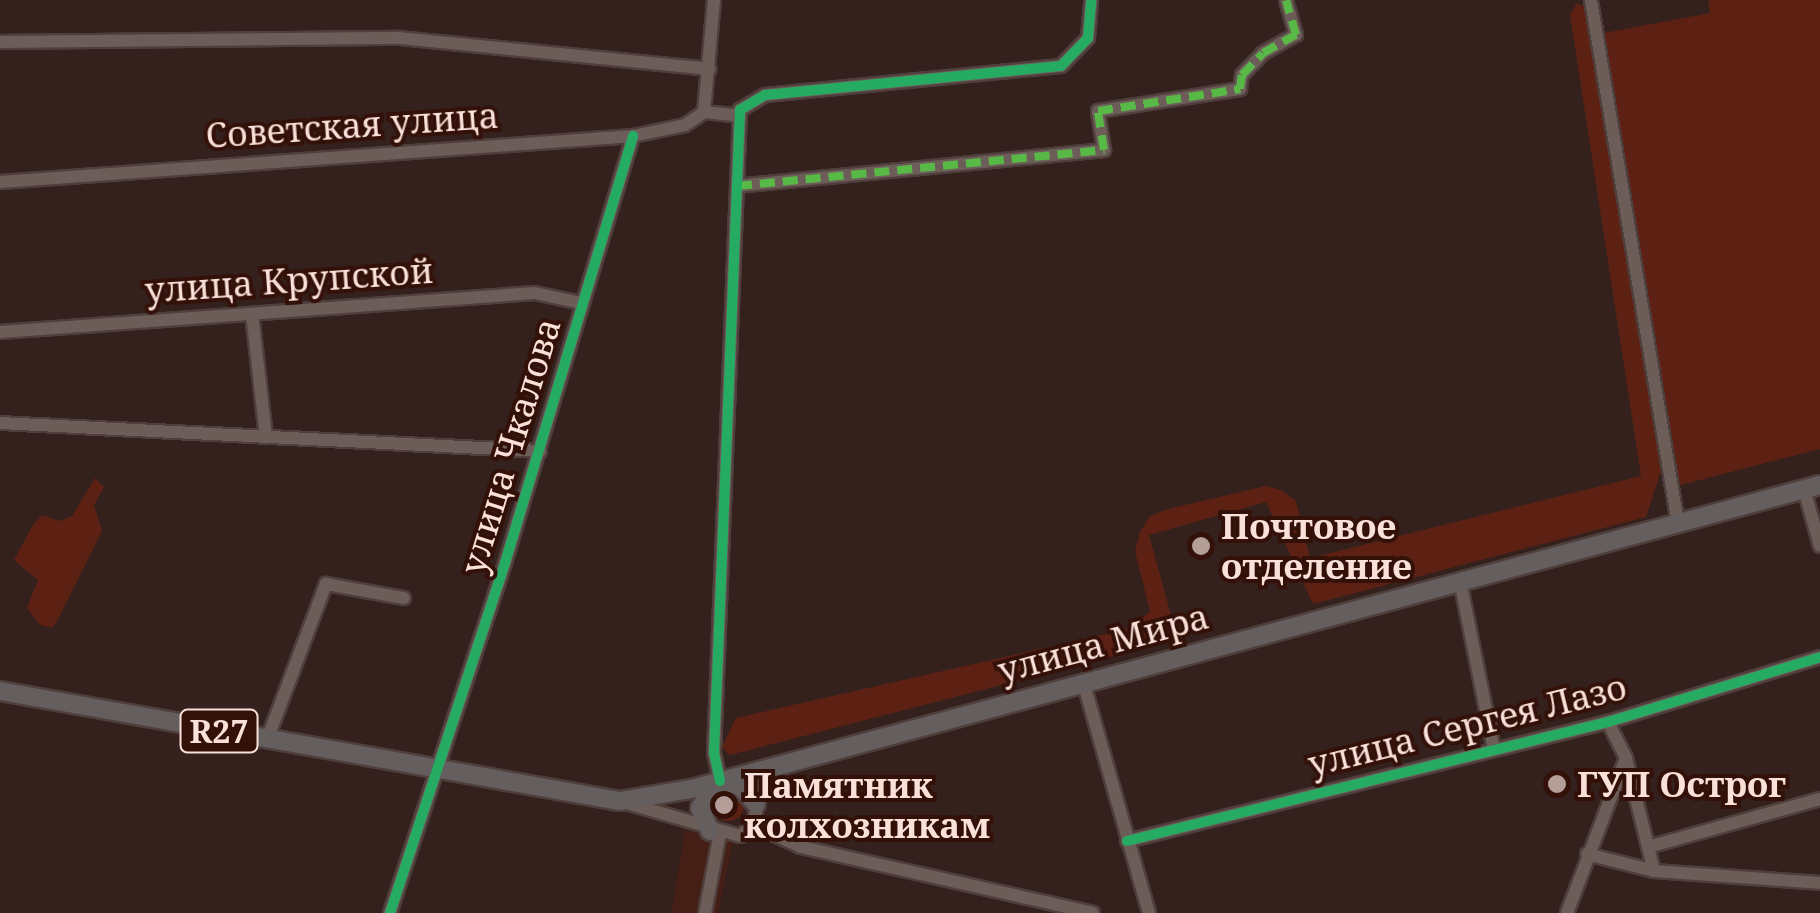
<!DOCTYPE html>
<meta charset="utf-8">
<style>
body{margin:0}
#map{position:relative;width:1820px;height:913px;overflow:hidden;background:#34211d;font-family:"Noto Serif",serif}
div>[style]{position:absolute}
.built>*{inset:0;background:#451e15}
.green>*{inset:0;background:#5d2113}
.round{border-radius:50%}
.roads{filter:drop-shadow(2px 0 #4f3f3c) drop-shadow(-2px 0 #4f3f3c) drop-shadow(0 2px #4f3f3c) drop-shadow(0 -2px #4f3f3c)}
.minor>*{height:12px;margin:-6px;padding:0 6px;transform-origin:6px;border-radius:6px;background:#6d5d59}
.major>*{height:18px;margin:-9px;padding:0 9px;transform-origin:9px;border-radius:9px;background:#645f5e}
.quiet>*{height:8px;margin-top:-4px;transform-origin:0;background:repeating-linear-gradient(90deg,#58b947 0 15px,transparent 0 23px)}
.cycleway>*{height:10px;margin:-5px;padding:0 5px;transform-origin:5px;border-radius:5px;background:#26ab63}
.dots>*{width:28px;height:28px;translate:-50% -50%;box-sizing:border-box;border:5px solid #331109;border-radius:50%}
span{translate:-50% -50%;white-space:nowrap;text-align:center;line-height:1.15;-webkit-text-stroke:8px #331109;paint-order:stroke}
.shield-label span{padding:2px 8px;background:#331109;border:2px solid;border-radius:8px;-webkit-text-stroke-width:0}
.shield-label{font-size:32px;color:#f9e1da;font-weight:700}
.street-label{font-size:35px;color:#f9e1da}
.poi-label{font-size:35px;color:#f9e1da;font-weight:700}
.left{translate:0 -50%;text-align:left}
</style>
<div id="map">
<div class="built">
<div style="clip-path:polygon(685px 830px,733px 842px,718px 913px,671px 913px)"></div>
</div>
<div class="green">
<div style="clip-path:polygon(1708px 0,1820px 0,1820px 449px,1677px 486px,1604px 33px,1710px 13px)"></div>
<div style="clip-path:polygon(1577px 3px,1585px 7px,1662px 468px,1646px 517px,1313px 604px,1266px 502px,1149px 535px,1172px 619px,1156px 645px,746px 751px,729px 755px,722px 747px,736px 718px,1132px 628px,1150px 611px,1135px 551px,1140px 532px,1150px 516px,1168px 509px,1266px 486px,1281px 490px,1296px 501px,1310px 558px,1641px 476px,1570px 15px)"></div>
<div style="clip-path:polygon(95px 478px,104px 487px,94px 505px,102px 531px,58px 619px,52px 628px,40px 625px,27px 608px,38px 580px,14px 560px,33px 525px,42px 515px,59px 521px,72px 516px)"></div>
<div class="round" style="left:712px;top:789px;width:32px;height:32px"></div>
</div>
<div class="roads">
<div class="minor">
<div style="left:1591px;top:0;width:530px;rotate:80.56deg"></div>
<div style="left:0;top:42px;width:399px;rotate:-0.6deg"></div>
<div style="left:399px;top:38px;width:312px;rotate:5.7deg"></div>
<div style="left:704px;top:112px;width:112px;rotate:-84.9deg"></div>
<div style="left:704px;top:112px;width:36px;rotate:6deg"></div>
<div style="left:0;top:182px;width:635px;rotate:-4.16deg"></div>
<div style="left:633px;top:136px;width:53px;rotate:-11.9deg"></div>
<div style="left:685px;top:125px;width:23px;rotate:-34deg"></div>
<div style="left:737px;top:186px;width:369px;rotate:-5.6deg"></div>
<div style="left:1104px;top:150px;width:39px;rotate:-99deg"></div>
<div style="left:1098px;top:111px;width:144px;rotate:-8.8deg"></div>
<div style="left:1240px;top:89px;width:14px;rotate:-82deg"></div>
<div style="left:1242px;top:75px;width:30px;rotate:-46deg"></div>
<div style="left:1263px;top:53px;width:38px;rotate:-29deg"></div>
<div style="left:1296px;top:35px;width:36px;rotate:-106deg"></div>
<div style="left:252px;top:314px;width:124px;rotate:83.5deg"></div>
<div style="left:0;top:332px;width:536px;rotate:-4.17deg"></div>
<div style="left:535px;top:293px;width:47px;rotate:12.3deg"></div>
<div style="left:0;top:423px;width:541px;rotate:2.97deg"></div>
<div style="left:1804px;top:489px;width:59px;rotate:74.3deg"></div>
<div style="left:1460px;top:581px;width:172px;rotate:78.6deg"></div>
<div style="left:1083px;top:681px;width:241px;rotate:74.1deg"></div>
<div style="left:1608px;top:722px;width:40px;rotate:63.4deg"></div>
<div style="left:1626px;top:758px;width:116px;rotate:76.1deg"></div>
<div style="left:267px;top:740px;width:167px;rotate:-69.3deg"></div>
<div style="left:326px;top:584px;width:79px;rotate:10.2deg"></div>
<div style="left:720px;top:781px;width:29px;rotate:-102deg"></div>
<div style="left:714px;top:753px;width:644px;rotate:-87.68deg"></div>
<div style="left:740px;top:110px;width:29px;rotate:-31deg"></div>
<div style="left:765px;top:95px;width:297px;rotate:-5.6deg"></div>
<div style="left:1061px;top:66px;width:39px;rotate:-46deg"></div>
<div style="left:1088px;top:38px;width:38px;rotate:-85deg"></div>
<div style="left:623px;top:802px;width:122px;rotate:16.2deg"></div>
<div style="left:740px;top:836px;width:17px;rotate:-40deg"></div>
<div style="left:753px;top:825px;width:57px;rotate:-77.9deg"></div>
<div style="left:753px;top:825px;width:53px;rotate:24.6deg"></div>
<div style="left:801px;top:847px;width:299px;rotate:12.7deg"></div>
<div style="left:1127px;top:841px;width:496px;rotate:-13.9deg"></div>
<div style="left:1608px;top:722px;width:222px;rotate:-17deg"></div>
<div style="left:1648px;top:847px;width:179px;rotate:-15.6deg"></div>
<div style="left:1587px;top:854px;width:69px;rotate:14.2deg"></div>
<div style="left:1654px;top:871px;width:166px;rotate:4.1deg"></div>
<div style="left:390px;top:913px;width:368px;rotate:-71.8deg"></div>
<div style="left:505px;top:563px;width:446px;rotate:-73.3deg"></div>
<div style="left:705px;top:913px;width:81px;rotate:-79.4deg"></div>
<div style="left:1567px;top:913px;width:166px;rotate:-69.2deg"></div>
</div>
<div class="major">
<div style="left:0;top:691px;width:630px;rotate:10.06deg"></div>
<div style="left:620px;top:801px;width:77px;rotate:-9.7deg"></div>
<div style="left:696px;top:788px;width:1164px;rotate:-15.09deg"></div>
<div style="left:720px;top:781px;width:21px;rotate:14deg"></div>
<div style="left:740px;top:786px;width:24px;rotate:48deg"></div>
<div style="left:710px;top:831px;width:25px;rotate:-113deg"></div>
<div style="left:700px;top:808px;width:32px;rotate:-54deg"></div>
</div>
</div>
<div class="quiet">
<div style="left:737px;top:186px;width:369px;rotate:-5.6deg"></div>
<div style="left:1104px;top:150px;width:39px;rotate:-99deg"></div>
<div style="left:1098px;top:111px;width:144px;rotate:-8.8deg"></div>
<div style="left:1240px;top:89px;width:14px;rotate:-82deg"></div>
<div style="left:1242px;top:75px;width:30px;rotate:-46deg"></div>
<div style="left:1263px;top:53px;width:38px;rotate:-29deg"></div>
<div style="left:1296px;top:35px;width:36px;rotate:-106deg"></div>
</div>
<div class="cycleway">
<div style="left:720px;top:781px;width:29px;rotate:-102deg"></div>
<div style="left:714px;top:753px;width:644px;rotate:-87.68deg"></div>
<div style="left:740px;top:110px;width:29px;rotate:-31deg"></div>
<div style="left:765px;top:95px;width:297px;rotate:-5.6deg"></div>
<div style="left:1061px;top:66px;width:39px;rotate:-46deg"></div>
<div style="left:1088px;top:38px;width:38px;rotate:-85deg"></div>
<div style="left:1127px;top:841px;width:496px;rotate:-13.9deg"></div>
<div style="left:1608px;top:722px;width:222px;rotate:-17deg"></div>
<div style="left:390px;top:913px;width:368px;rotate:-71.8deg"></div>
<div style="left:505px;top:563px;width:446px;rotate:-73.3deg"></div>
</div>
<div class="dots">
<div style="left:1201px;top:546px;background:#b49e98"></div>
<div style="left:1557px;top:784px;background:#b49e98"></div>
<div style="left:724px;top:805px;background:#b49e98"></div>
</div>
<div class="shield-label">
<span style="left:219px;top:731px">R27</span>
</div>
<div class="street-label">
<span style="left:352px;top:125px;rotate:-4deg">Советская улица</span>
<span style="left:289px;top:280px;rotate:-4deg">улица Крупской</span>
<span style="left:510px;top:446px;rotate:-73deg">улица Чкалова</span>
<span style="left:1103px;top:643px;rotate:-15deg">улица Мира</span>
<span style="left:1467px;top:725px;rotate:-14deg">улица Сергея Лазо</span>
</div>
<div class="poi-label">
<span class="left" style="left:1221px;top:546px">Почтовое<br>отделение</span>
<span class="left" style="left:1577px;top:784px">ГУП Острог</span>
<span class="left" style="left:744px;top:805px">Памятник<br>колхозникам</span>
</div>
</div>
